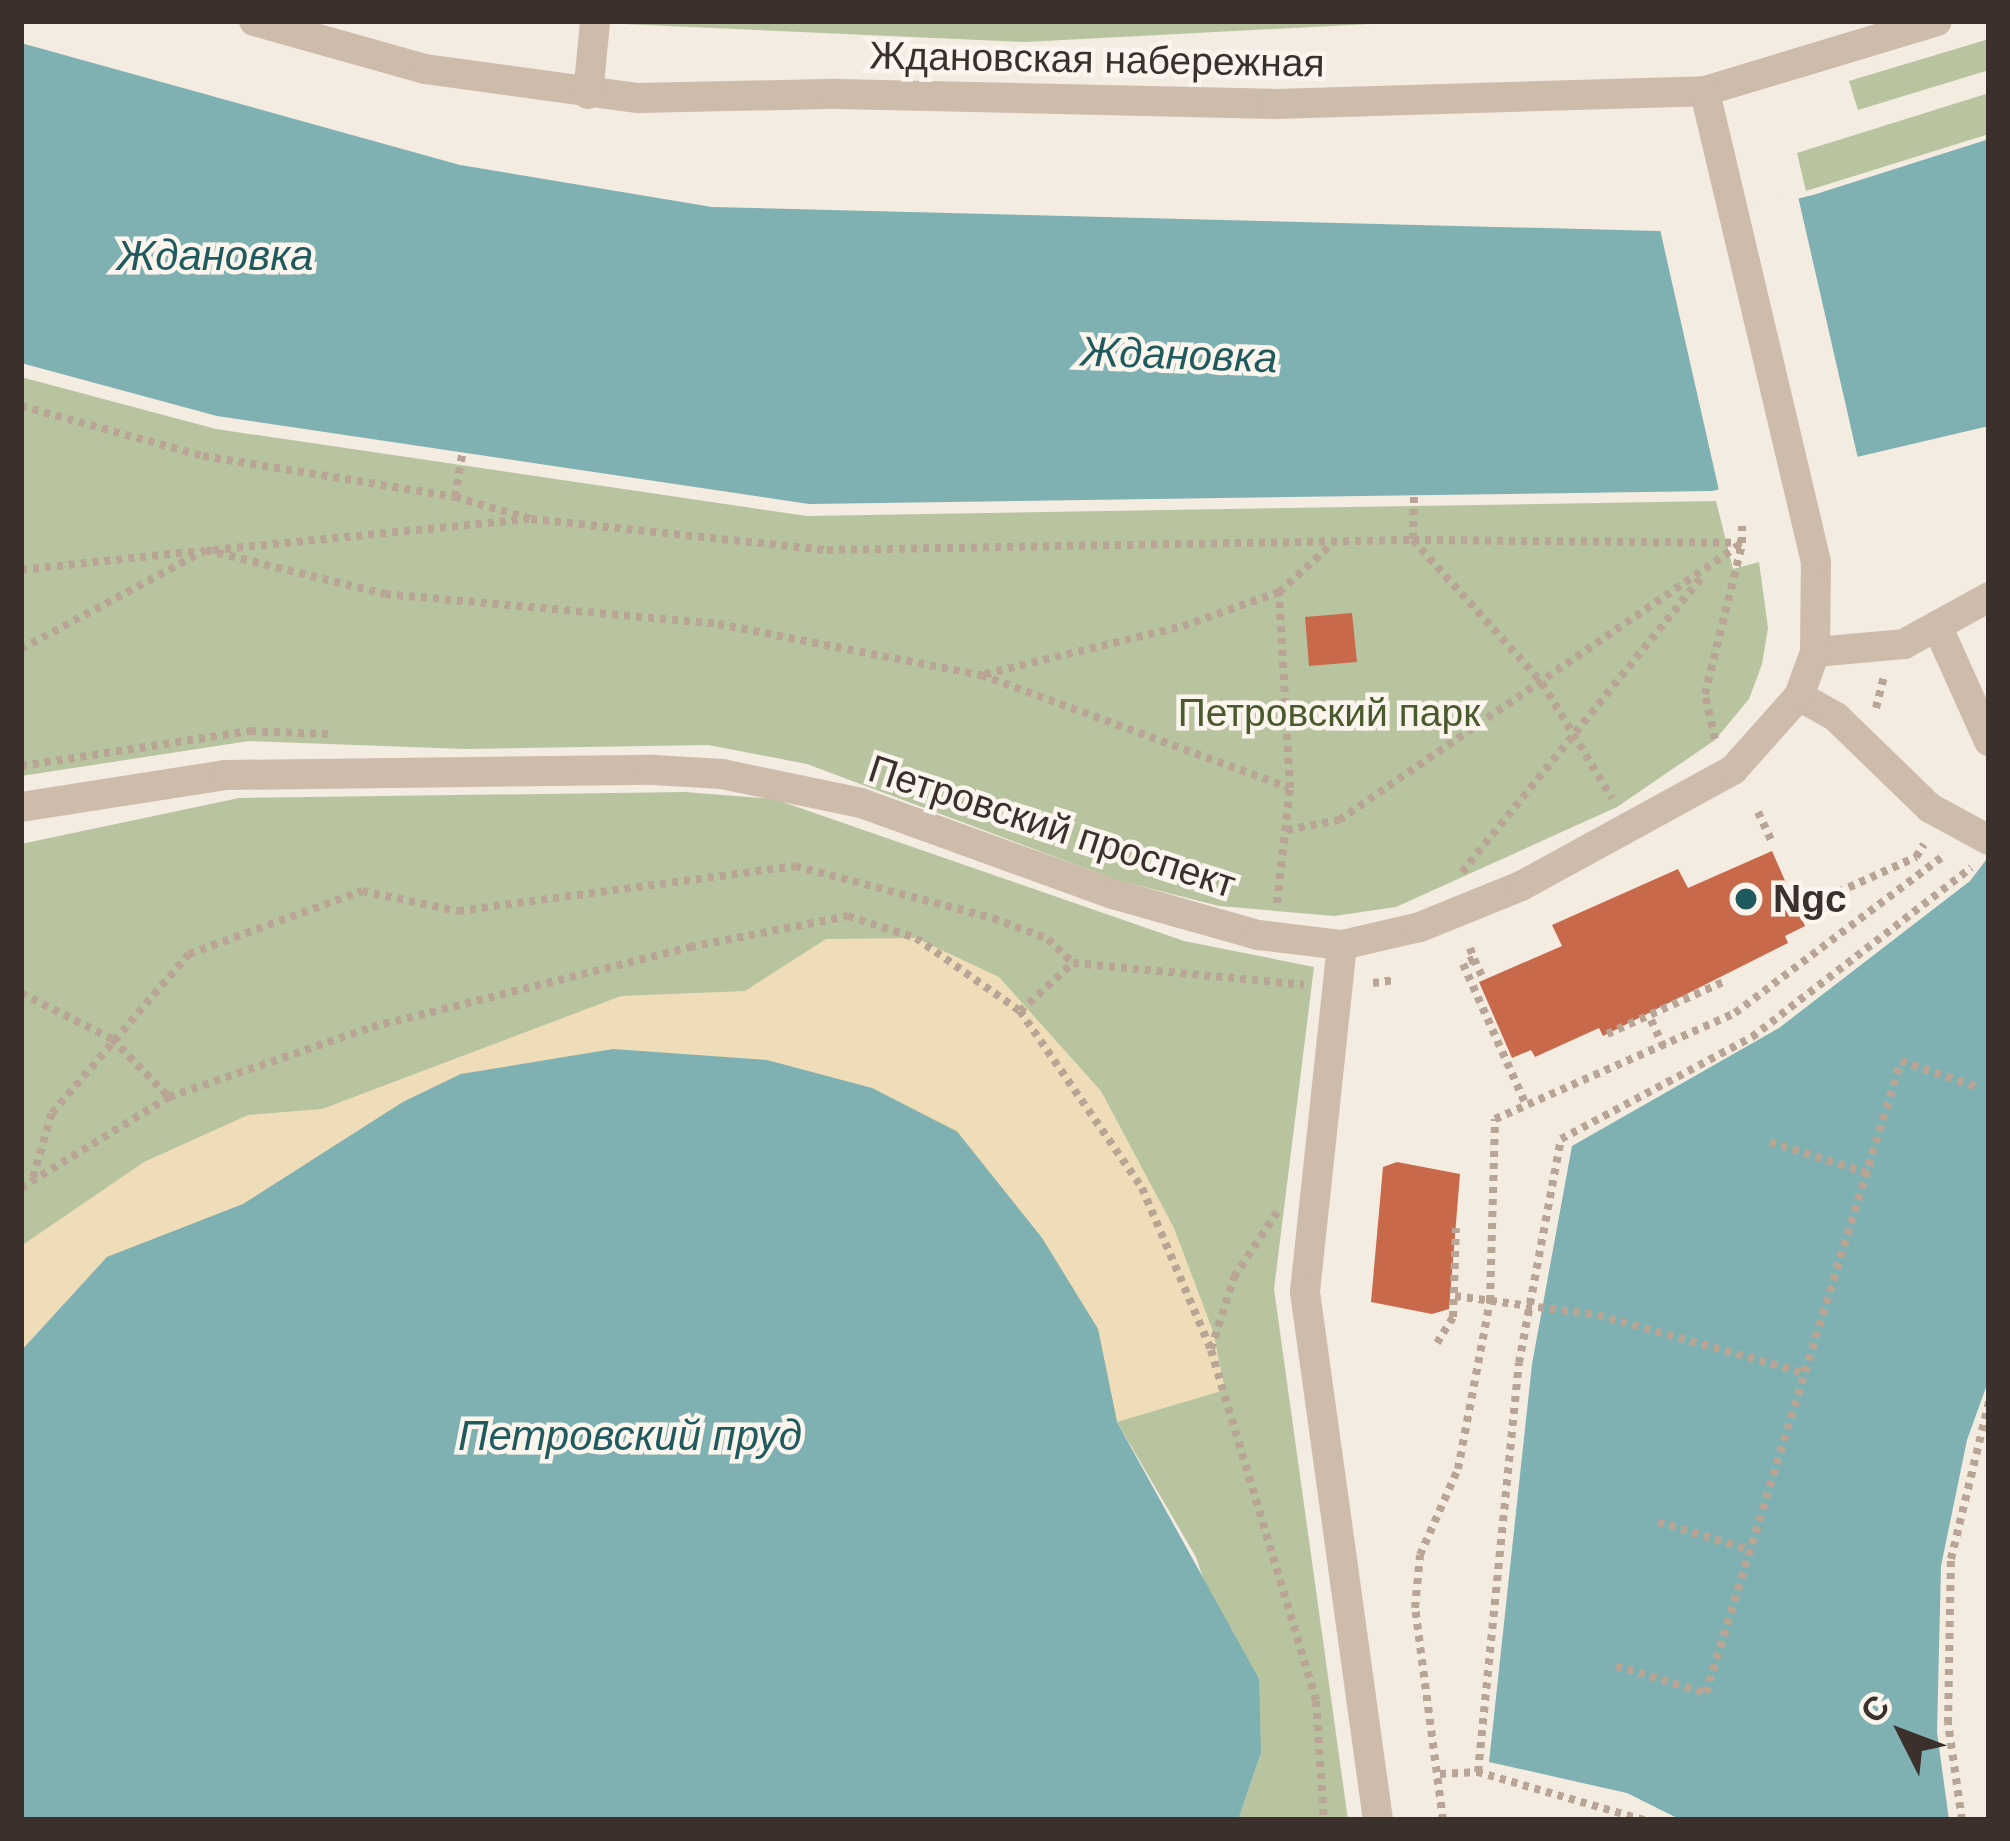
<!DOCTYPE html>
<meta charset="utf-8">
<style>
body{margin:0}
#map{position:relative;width:2010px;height:1841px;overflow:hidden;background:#f4ebe1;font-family:Arial,sans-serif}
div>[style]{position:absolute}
.green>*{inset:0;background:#b8c4a0}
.sand>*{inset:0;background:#efdcb8}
.water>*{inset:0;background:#7fb0b2}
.pier>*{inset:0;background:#f4ebe1}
.building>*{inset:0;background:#c8694b}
.path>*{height:8px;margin-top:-4px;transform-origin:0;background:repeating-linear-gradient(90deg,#b9a596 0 6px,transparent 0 12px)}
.minor>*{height:30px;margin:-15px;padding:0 15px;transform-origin:15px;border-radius:15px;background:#cdbbac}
.dots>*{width:33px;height:33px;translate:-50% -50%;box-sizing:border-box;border:6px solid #fbf5ee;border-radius:50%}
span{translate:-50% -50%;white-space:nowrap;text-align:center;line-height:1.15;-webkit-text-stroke:9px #fbf5ee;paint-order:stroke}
.street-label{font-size:39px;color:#3b302b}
.park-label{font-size:39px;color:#4a5a2e}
.poi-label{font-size:39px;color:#3b302b;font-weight:700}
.left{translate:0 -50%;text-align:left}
.water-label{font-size:42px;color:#1f5a5e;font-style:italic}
.frame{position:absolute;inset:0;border:24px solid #3b302b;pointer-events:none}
.north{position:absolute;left:1842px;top:1673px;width:120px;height:120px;-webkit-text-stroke:9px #fbf5ee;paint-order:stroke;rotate:312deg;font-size:33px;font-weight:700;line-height:48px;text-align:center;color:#3b302b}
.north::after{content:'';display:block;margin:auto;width:42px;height:54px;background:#3b302b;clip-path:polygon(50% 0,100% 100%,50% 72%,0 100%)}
</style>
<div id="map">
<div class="green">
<div style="clip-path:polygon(556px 21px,1427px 21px,1025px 42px)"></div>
<div style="clip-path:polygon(1989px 39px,1989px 70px,1858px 110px,1849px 81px)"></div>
<div style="clip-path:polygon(1989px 93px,1989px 134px,1806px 191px,1797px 153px)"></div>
<div style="clip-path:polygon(21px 377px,216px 429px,807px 516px,1716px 501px,1733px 569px,1759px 562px,1768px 628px,1762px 664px,1749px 699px,1715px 740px,1617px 807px,1396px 907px,1334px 916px,1219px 906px,1117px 880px,807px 764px,708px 745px,465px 749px,249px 741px,21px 776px)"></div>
<div style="clip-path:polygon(685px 792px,774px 799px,1184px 941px,1314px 967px,1274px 1289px,1348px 1820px,1238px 1820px,1261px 1753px,1196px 1557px,1117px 1422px,107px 1257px,21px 1351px,21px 844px,239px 798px)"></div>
</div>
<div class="sand">
<div style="clip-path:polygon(916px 938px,999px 977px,1101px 1091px,1174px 1228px,1213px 1331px,1225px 1390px,1117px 1422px,1098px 1329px,1042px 1238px,957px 1131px,872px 1088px,461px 1074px,403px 1102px,244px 1204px,107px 1257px,21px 1351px,21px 1246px,144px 1162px,248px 1115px,322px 1109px,621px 996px,745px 991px,826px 939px)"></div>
</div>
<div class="water">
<div style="clip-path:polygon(21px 43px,460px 165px,712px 207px,1659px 231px,1813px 195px,1989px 139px,1989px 426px,1712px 491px,809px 504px,217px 416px,21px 363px)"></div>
<div style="clip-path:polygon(1989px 856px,1989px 1379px,1967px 1440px,1941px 1566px,1937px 1732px,1949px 1820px,1681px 1820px,1627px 1793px,1489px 1762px,1532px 1364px,1572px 1146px,1779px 1028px,1970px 881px)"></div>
<div style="clip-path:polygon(613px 1049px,767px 1060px,872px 1088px,957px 1132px,1042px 1238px,1098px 1329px,1117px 1422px,1259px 1679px,1261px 1753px,1238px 1820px,21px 1820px,21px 1351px,107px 1257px,243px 1204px,403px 1102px,461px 1074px)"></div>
</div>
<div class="pier">
<div style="clip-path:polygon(1797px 192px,1859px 463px,1720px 495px,1659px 225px)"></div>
</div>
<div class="building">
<div style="clip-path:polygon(1352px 613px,1357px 662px,1309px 666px,1305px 617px)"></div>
<div style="clip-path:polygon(1772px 851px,1805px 926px,1785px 936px,1788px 943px,1603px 1036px,1599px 1028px,1535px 1057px,1531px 1050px,1512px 1058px,1479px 982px,1562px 946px,1552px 925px,1678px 869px,1688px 888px)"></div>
<div style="clip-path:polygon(1397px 1162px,1460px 1174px,1449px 1309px,1432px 1314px,1371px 1302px,1383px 1167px)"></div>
</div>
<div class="path">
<div style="left:21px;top:406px;width:189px;rotate:15.4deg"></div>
<div style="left:203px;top:456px;width:255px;rotate:9.2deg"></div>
<div style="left:455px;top:497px;width:79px;rotate:16.1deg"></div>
<div style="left:531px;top:519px;width:298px;rotate:6deg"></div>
<div style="left:827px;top:550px;width:586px;rotate:-0.98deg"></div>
<div style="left:1413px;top:540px;width:329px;rotate:0.5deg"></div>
<div style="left:1742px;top:543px;width:17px;rotate:-90deg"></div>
<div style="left:455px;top:497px;width:43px;rotate:-80.5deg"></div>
<div style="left:1414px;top:497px;width:43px;rotate:91.3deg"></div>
<div style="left:1413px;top:540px;width:193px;rotate:47.9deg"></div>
<div style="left:1542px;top:683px;width:135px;rotate:58.7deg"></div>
<div style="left:213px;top:550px;width:316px;rotate:-5.6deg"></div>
<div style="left:21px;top:570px;width:178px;rotate:-6.1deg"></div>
<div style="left:21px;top:649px;width:210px;rotate:-28.2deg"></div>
<div style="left:206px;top:550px;width:184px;rotate:13.8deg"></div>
<div style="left:385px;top:594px;width:334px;rotate:5.1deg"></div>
<div style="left:718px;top:624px;width:268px;rotate:11deg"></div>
<div style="left:981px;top:675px;width:328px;rotate:20.1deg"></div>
<div style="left:985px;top:674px;width:204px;rotate:-13.6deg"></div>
<div style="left:1183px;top:626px;width:102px;rotate:-19.5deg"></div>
<div style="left:1279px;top:592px;width:70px;rotate:-42.1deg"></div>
<div style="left:1876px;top:708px;width:33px;rotate:-76deg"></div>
<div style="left:1715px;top:739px;width:46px;rotate:-102.5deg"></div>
<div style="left:1705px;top:694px;width:154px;rotate:-76.1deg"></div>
<div style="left:21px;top:766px;width:232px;rotate:-8.7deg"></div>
<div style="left:250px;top:731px;width:78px;rotate:2.2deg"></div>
<div style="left:1758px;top:812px;width:35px;rotate:65deg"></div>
<div style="left:1287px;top:830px;width:53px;rotate:-10.9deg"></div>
<div style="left:1339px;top:820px;width:488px;rotate:-34.5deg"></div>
<div style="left:1462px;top:872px;width:380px;rotate:-50.9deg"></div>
<div style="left:1277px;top:903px;width:116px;rotate:-83.6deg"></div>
<div style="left:1290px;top:788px;width:196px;rotate:-93.2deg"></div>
<div style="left:1805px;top:907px;width:122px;rotate:-24.2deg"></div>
<div style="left:1916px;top:857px;width:15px;rotate:-58deg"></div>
<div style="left:1470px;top:948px;width:12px;rotate:70deg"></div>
<div style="left:1474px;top:959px;width:12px;rotate:156deg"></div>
<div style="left:1463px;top:964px;width:154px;rotate:65.9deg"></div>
<div style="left:1474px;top:959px;width:23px;rotate:65deg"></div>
<div style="left:1373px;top:983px;width:22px;rotate:-8deg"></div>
<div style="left:21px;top:993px;width:102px;rotate:26.8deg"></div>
<div style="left:112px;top:1039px;width:81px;rotate:45.5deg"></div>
<div style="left:1020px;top:1011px;width:72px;rotate:-42.2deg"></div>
<div style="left:1651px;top:1020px;width:29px;rotate:65deg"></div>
<div style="left:1607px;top:1034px;width:127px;rotate:-24.1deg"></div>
<div style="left:1770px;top:1142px;width:102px;rotate:17.7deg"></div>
<div style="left:33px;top:1177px;width:67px;rotate:-73.5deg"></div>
<div style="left:52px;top:1113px;width:210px;rotate:-49.3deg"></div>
<div style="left:189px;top:954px;width:184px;rotate:-20deg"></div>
<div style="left:362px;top:891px;width:98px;rotate:11.8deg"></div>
<div style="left:458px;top:911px;width:340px;rotate:-7.6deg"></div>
<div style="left:795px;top:866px;width:205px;rotate:14.7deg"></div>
<div style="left:993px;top:918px;width:59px;rotate:20.9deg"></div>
<div style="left:1048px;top:939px;width:35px;rotate:44deg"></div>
<div style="left:1073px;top:963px;width:232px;rotate:5.4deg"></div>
<div style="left:21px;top:1188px;width:174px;rotate:-31.6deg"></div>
<div style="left:169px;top:1097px;width:215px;rotate:-19deg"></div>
<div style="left:372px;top:1027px;width:328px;rotate:-14.1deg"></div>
<div style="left:690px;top:947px;width:161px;rotate:-11.1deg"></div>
<div style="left:848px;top:916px;width:71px;rotate:17.9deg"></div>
<div style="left:916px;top:938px;width:127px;rotate:35.1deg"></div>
<div style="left:1020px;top:1011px;width:215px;rotate:55.4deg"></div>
<div style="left:1142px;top:1188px;width:176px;rotate:66.9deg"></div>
<div style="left:1211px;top:1350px;width:366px;rotate:73.3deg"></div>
<div style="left:1316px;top:1701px;width:119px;rotate:86.2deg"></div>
<div style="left:1455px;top:1296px;width:144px;rotate:7.6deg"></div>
<div style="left:1598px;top:1315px;width:215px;rotate:15.7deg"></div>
<div style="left:1437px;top:1343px;width:31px;rotate:-58deg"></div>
<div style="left:1453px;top:1317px;width:89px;rotate:-88.1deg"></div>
<div style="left:1211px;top:1349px;width:76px;rotate:-72.3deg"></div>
<div style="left:1234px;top:1277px;width:78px;rotate:-56.5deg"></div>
<div style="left:1658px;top:1522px;width:97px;rotate:16.8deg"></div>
<div style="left:1616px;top:1666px;width:94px;rotate:16.7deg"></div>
<div style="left:1706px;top:1693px;width:661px;rotate:-72.85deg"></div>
<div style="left:1901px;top:1061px;width:83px;rotate:18.9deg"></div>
<div style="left:1440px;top:1774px;width:38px;rotate:-3deg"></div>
<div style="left:1443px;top:1820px;width:214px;rotate:-97.5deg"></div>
<div style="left:1415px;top:1608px;width:53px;rotate:-84.6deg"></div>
<div style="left:1420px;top:1555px;width:94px;rotate:-66.2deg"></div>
<div style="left:1458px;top:1469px;width:171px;rotate:-79.2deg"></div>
<div style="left:1490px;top:1301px;width:182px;rotate:-88.4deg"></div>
<div style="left:1495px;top:1119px;width:262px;rotate:-23.8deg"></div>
<div style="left:1735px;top:1013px;width:263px;rotate:-37deg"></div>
<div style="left:1644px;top:1820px;width:173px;rotate:-163.9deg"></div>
<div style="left:1478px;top:1772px;width:411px;rotate:-84.3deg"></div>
<div style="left:1519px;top:1363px;width:228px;rotate:-79.4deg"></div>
<div style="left:1561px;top:1139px;width:217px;rotate:-28.1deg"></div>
<div style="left:1752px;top:1037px;width:277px;rotate:-37.7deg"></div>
<div style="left:1962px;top:1820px;width:98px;rotate:-98.2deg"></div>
<div style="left:1948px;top:1723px;width:164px;rotate:-89deg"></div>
<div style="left:1951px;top:1559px;width:162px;rotate:-76.4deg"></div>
</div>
<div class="minor">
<div style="left:254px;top:21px;width:178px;rotate:15.7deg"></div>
<div style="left:425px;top:69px;width:215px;rotate:7.8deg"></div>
<div style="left:638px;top:98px;width:199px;rotate:-1.2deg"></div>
<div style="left:837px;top:94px;width:438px;rotate:1.3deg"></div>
<div style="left:1275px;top:104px;width:430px;rotate:-1.7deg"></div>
<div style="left:1705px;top:91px;width:242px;rotate:-16.8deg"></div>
<div style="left:588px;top:94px;width:72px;rotate:-84.4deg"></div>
<div style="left:1939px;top:630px;width:122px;rotate:65.8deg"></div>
<div style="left:1815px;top:652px;width:89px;rotate:-5.1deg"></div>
<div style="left:1904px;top:644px;width:97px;rotate:-28.9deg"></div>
<div style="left:1799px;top:696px;width:43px;rotate:29.6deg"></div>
<div style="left:1836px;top:717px;width:131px;rotate:44.1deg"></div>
<div style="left:1930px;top:808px;width:67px;rotate:28.5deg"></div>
<div style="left:21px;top:807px;width:206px;rotate:-8.9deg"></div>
<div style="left:225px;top:775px;width:429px;rotate:-0.7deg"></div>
<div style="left:654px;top:770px;width:68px;rotate:3.4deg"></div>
<div style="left:722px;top:774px;width:142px;rotate:11.8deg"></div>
<div style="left:861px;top:803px;width:268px;rotate:19.9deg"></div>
<div style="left:1113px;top:894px;width:151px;rotate:15.8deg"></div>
<div style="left:1258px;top:935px;width:85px;rotate:6.8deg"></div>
<div style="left:1342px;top:945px;width:80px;rotate:-13deg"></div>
<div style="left:1420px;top:927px;width:109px;rotate:-22.1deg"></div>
<div style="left:1521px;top:886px;width:242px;rotate:-28.7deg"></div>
<div style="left:1733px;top:770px;width:99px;rotate:-48.3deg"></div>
<div style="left:1799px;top:696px;width:47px;rotate:-70deg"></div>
<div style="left:1815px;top:652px;width:90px;rotate:-89.4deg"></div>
<div style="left:1816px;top:562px;width:484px;rotate:-103.3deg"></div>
<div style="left:1342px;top:945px;width:349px;rotate:96.1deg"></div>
<div style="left:1305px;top:1292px;width:533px;rotate:82.13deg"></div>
</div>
<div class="dots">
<div style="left:1746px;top:899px;background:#1f5a5e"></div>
</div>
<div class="street-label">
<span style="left:1097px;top:60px;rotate:1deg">Ждановская набережная</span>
<span style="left:1052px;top:827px;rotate:18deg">Петровский проспект</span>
</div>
<div class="park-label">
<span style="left:1329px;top:713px">Петровский парк</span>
</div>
<div class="poi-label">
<span class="left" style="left:1773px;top:899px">Ngc</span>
</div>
<div class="water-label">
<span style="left:215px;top:256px">Ждановка</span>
<span style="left:1179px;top:355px;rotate:2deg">Ждановка</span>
<span style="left:630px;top:1436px">Петровский пруд</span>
</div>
<div class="frame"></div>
<div class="north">С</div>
</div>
